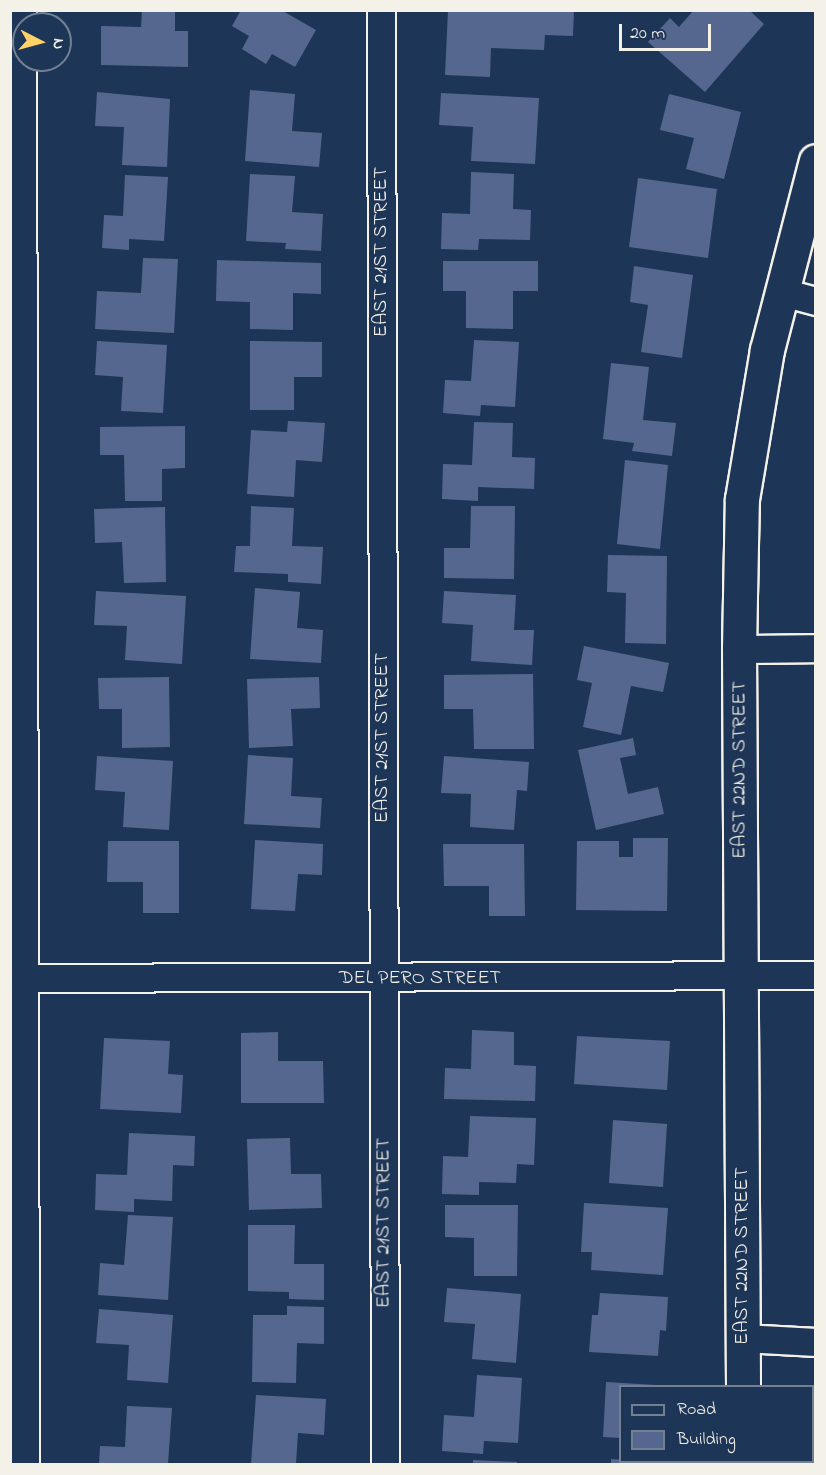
<!DOCTYPE html>
<style>
body{margin:0}
#map{position:relative;width:826px;height:1475px;overflow:hidden;background:#1d3557;font-family:"Indie Flower",sans-serif}
div>[style]{position:absolute}
.building>*{inset:0;background:#56678f}
.roads{filter:drop-shadow(2px 0 #f4f1e8) drop-shadow(-2px 0 #f4f1e8) drop-shadow(0 2px #f4f1e8) drop-shadow(0 -2px #f4f1e8)}
.minor>*{height:27px;margin:-13.5px;padding:0 13.5px;transform-origin:13.5px;border-radius:13.5px;background:#1d3557}
.tertiary>*{height:33px;margin:-16.5px;padding:0 16.5px;transform-origin:16.5px;border-radius:16.5px;background:#1d3557}
span{translate:-50% -50%;white-space:nowrap;text-align:center;line-height:1.15;-webkit-text-stroke:4.5px #1d3557;paint-order:stroke}
.street-label{font-size:20px;color:#f4f1e8}
.frame{position:absolute;inset:0;border:12px solid #f4f1e8;pointer-events:none}
.legend{position:absolute;left:619px;top:1385px;width:195px;height:78px;box-sizing:border-box;background:#1d3557;border:2px solid #738091;margin:0;padding:8px 10px;list-style:none;font-size:18px;color:#f4f1e8}
.legend li{display:flex;align-items:center;gap:12px;height:30px}
.legend b{width:30px;border:2px solid #738091}
.north{position:absolute;left:12px;top:12px;width:60px;height:60px;box-sizing:border-box;background:#1d3557;border:2px solid #738091;border-radius:50%;rotate:96deg;font-size:16px;font-weight:700;line-height:24px;text-align:center;color:#f4f1e8}
.north::after{content:'';display:block;margin:auto;width:21px;height:27px;background:#ffd166;clip-path:polygon(50% 0,100% 100%,50% 72%,0 100%)}
.scale{position:absolute;left:619px;top:24px;width:92px;height:27px;box-sizing:border-box;border:3px solid #f4f1e8;border-top:0;padding-left:8px;font-size:18px;line-height:21px;white-space:nowrap;color:#f4f1e8;-webkit-text-stroke:4px #1d3557;paint-order:stroke}
</style>
<div id="map">
<div class="building">
<div style="clip-path:polygon(142px 10px,175px 10px,175px 31px,188px 31px,188px 67px,101px 65px,101px 26px,141px 27px)"></div>
<div style="clip-path:polygon(241px 10px,281px 10px,316px 30px,295px 67px,272px 54px,266px 64px,242px 49px,249px 36px,232px 26px)"></div>
<div style="clip-path:polygon(448px 10px,574px 10px,573px 36px,545px 35px,544px 50px,491px 48px,490px 77px,445px 75px)"></div>
<div style="clip-path:polygon(694px 10px,749px 10px,764px 24px,705px 92px,648px 42px,670px 18px,679px 27px)"></div>
<div style="clip-path:polygon(250px 90px,295px 94px,292px 131px,322px 133px,319px 167px,245px 161px)"></div>
<div style="clip-path:polygon(97px 92px,170px 99px,167px 167px,122px 165px,124px 127px,95px 126px)"></div>
<div style="clip-path:polygon(441px 93px,539px 98px,535px 164px,471px 161px,473px 127px,439px 125px)"></div>
<div style="clip-path:polygon(669px 94px,741px 112px,724px 179px,686px 169px,694px 138px,660px 130px)"></div>
<div style="clip-path:polygon(471px 172px,514px 174px,513px 209px,531px 210px,530px 240px,479px 239px,478px 250px,441px 249px,442px 213px,470px 214px)"></div>
<div style="clip-path:polygon(250px 174px,295px 176px,292px 212px,323px 214px,321px 251px,285px 249px,286px 243px,246px 241px)"></div>
<div style="clip-path:polygon(125px 175px,168px 177px,164px 241px,129px 239px,129px 250px,102px 248px,104px 215px,123px 216px)"></div>
<div style="clip-path:polygon(638px 178px,717px 189px,708px 258px,629px 247px)"></div>
<div style="clip-path:polygon(143px 258px,178px 259px,174px 333px,95px 329px,97px 291px,141px 293px)"></div>
<div style="clip-path:polygon(217px 260px,321px 263px,321px 294px,293px 293px,293px 330px,250px 329px,250px 302px,216px 301px)"></div>
<div style="clip-path:polygon(443px 261px,538px 261px,538px 291px,513px 291px,513px 329px,466px 328px,466px 291px,443px 291px)"></div>
<div style="clip-path:polygon(634px 266px,693px 275px,682px 358px,641px 352px,648px 305px,630px 302px)"></div>
<div style="clip-path:polygon(474px 340px,519px 342px,515px 407px,481px 405px,480px 416px,443px 413px,445px 380px,471px 381px)"></div>
<div style="clip-path:polygon(97px 341px,167px 345px,163px 413px,121px 411px,123px 377px,95px 375px)"></div>
<div style="clip-path:polygon(250px 341px,322px 342px,322px 377px,294px 377px,294px 410px,250px 410px)"></div>
<div style="clip-path:polygon(611px 363px,649px 367px,643px 420px,676px 423px,672px 456px,632px 451px,634px 443px,603px 439px)"></div>
<div style="clip-path:polygon(288px 421px,325px 423px,322px 462px,296px 460px,294px 497px,247px 494px,251px 430px,287px 432px)"></div>
<div style="clip-path:polygon(474px 422px,513px 423px,512px 457px,535px 458px,534px 489px,478px 487px,478px 501px,442px 499px,443px 464px,472px 465px)"></div>
<div style="clip-path:polygon(185px 426px,185px 468px,162px 469px,162px 501px,125px 501px,124px 455px,100px 455px,100px 427px)"></div>
<div style="clip-path:polygon(625px 460px,668px 465px,660px 549px,617px 544px)"></div>
<div style="clip-path:polygon(251px 506px,294px 508px,292px 546px,323px 547px,321px 584px,288px 582px,288px 574px,234px 572px,236px 546px,250px 546px)"></div>
<div style="clip-path:polygon(471px 506px,515px 506px,514px 579px,444px 578px,444px 548px,470px 548px)"></div>
<div style="clip-path:polygon(165px 507px,166px 582px,124px 583px,122px 542px,95px 543px,94px 509px)"></div>
<div style="clip-path:polygon(608px 555px,667px 556px,666px 644px,625px 643px,626px 593px,607px 592px)"></div>
<div style="clip-path:polygon(255px 588px,300px 592px,297px 628px,323px 630px,321px 663px,250px 659px)"></div>
<div style="clip-path:polygon(96px 591px,186px 596px,182px 664px,125px 660px,127px 626px,94px 625px)"></div>
<div style="clip-path:polygon(444px 591px,516px 595px,514px 630px,534px 630px,532px 665px,471px 661px,473px 625px,442px 623px)"></div>
<div style="clip-path:polygon(584px 646px,669px 663px,663px 692px,631px 686px,621px 735px,583px 727px,592px 683px,577px 680px)"></div>
<div style="clip-path:polygon(533px 674px,534px 749px,474px 749px,473px 709px,444px 709px,444px 675px)"></div>
<div style="clip-path:polygon(169px 677px,170px 747px,122px 748px,122px 709px,99px 709px,98px 678px)"></div>
<div style="clip-path:polygon(319px 677px,320px 708px,291px 709px,293px 746px,249px 748px,247px 679px)"></div>
<div style="clip-path:polygon(633px 738px,636px 755px,620px 758px,628px 794px,658px 787px,664px 814px,596px 830px,578px 750px)"></div>
<div style="clip-path:polygon(248px 755px,293px 758px,291px 796px,322px 798px,320px 828px,244px 824px)"></div>
<div style="clip-path:polygon(97px 756px,173px 761px,169px 830px,123px 827px,125px 792px,95px 790px)"></div>
<div style="clip-path:polygon(444px 756px,529px 762px,527px 791px,517px 790px,514px 830px,470px 827px,471px 794px,441px 793px)"></div>
<div style="clip-path:polygon(633px 838px,668px 838px,667px 911px,576px 910px,577px 841px,619px 841px,619px 857px,633px 857px)"></div>
<div style="clip-path:polygon(255px 840px,323px 844px,322px 875px,298px 874px,295px 911px,251px 909px)"></div>
<div style="clip-path:polygon(108px 841px,179px 841px,179px 913px,143px 913px,143px 882px,107px 882px)"></div>
<div style="clip-path:polygon(443px 844px,524px 844px,525px 916px,489px 916px,489px 886px,444px 886px)"></div>
<div style="clip-path:polygon(472px 1030px,514px 1032px,514px 1065px,536px 1066px,535px 1101px,444px 1099px,445px 1068px,471px 1069px)"></div>
<div style="clip-path:polygon(278px 1032px,278px 1061px,323px 1061px,324px 1103px,241px 1103px,241px 1033px)"></div>
<div style="clip-path:polygon(577px 1036px,670px 1041px,667px 1090px,574px 1084px)"></div>
<div style="clip-path:polygon(104px 1038px,170px 1041px,168px 1074px,183px 1075px,181px 1113px,100px 1109px)"></div>
<div style="clip-path:polygon(470px 1116px,536px 1118px,534px 1165px,517px 1164px,516px 1183px,479px 1182px,479px 1195px,442px 1194px,443px 1156px,468px 1157px)"></div>
<div style="clip-path:polygon(613px 1120px,667px 1124px,663px 1187px,609px 1183px)"></div>
<div style="clip-path:polygon(129px 1133px,195px 1136px,194px 1166px,173px 1165px,172px 1201px,134px 1199px,134px 1212px,95px 1210px,96px 1174px,127px 1175px)"></div>
<div style="clip-path:polygon(290px 1138px,291px 1174px,321px 1174px,322px 1208px,249px 1210px,247px 1139px)"></div>
<div style="clip-path:polygon(584px 1203px,668px 1208px,663px 1275px,591px 1270px,592px 1252px,581px 1252px)"></div>
<div style="clip-path:polygon(445px 1205px,518px 1205px,517px 1276px,474px 1276px,474px 1238px,445px 1237px)"></div>
<div style="clip-path:polygon(128px 1215px,173px 1217px,168px 1300px,98px 1295px,100px 1263px,124px 1265px)"></div>
<div style="clip-path:polygon(248px 1225px,295px 1225px,294px 1264px,324px 1264px,324px 1300px,289px 1299px,289px 1292px,248px 1291px)"></div>
<div style="clip-path:polygon(447px 1288px,521px 1294px,516px 1363px,472px 1359px,475px 1324px,444px 1322px)"></div>
<div style="clip-path:polygon(600px 1293px,668px 1297px,666px 1331px,660px 1330px,658px 1356px,589px 1352px,592px 1315px,598px 1315px)"></div>
<div style="clip-path:polygon(287px 1306px,324px 1307px,324px 1344px,297px 1343px,296px 1383px,252px 1382px,253px 1315px,287px 1315px)"></div>
<div style="clip-path:polygon(99px 1309px,173px 1315px,168px 1383px,127px 1380px,129px 1345px,96px 1343px)"></div>
<div style="clip-path:polygon(477px 1375px,522px 1378px,518px 1443px,484px 1441px,483px 1454px,442px 1451px,444px 1415px,474px 1417px)"></div>
<div style="clip-path:polygon(606px 1382px,656px 1385px,620px 1386px,620px 1438px,603px 1437px)"></div>
<div style="clip-path:polygon(256px 1395px,326px 1399px,324px 1435px,298px 1433px,296px 1464px,251px 1464px)"></div>
<div style="clip-path:polygon(127px 1406px,172px 1408px,168px 1464px,99px 1464px,100px 1446px,125px 1447px)"></div>
<div style="clip-path:polygon(611px 1459px,666px 1463px,666px 1464px,611px 1464px)"></div>
<div style="clip-path:polygon(473px 1460px,517px 1462px,517px 1464px,473px 1464px)"></div>
</div>
<div class="roads">
<div class="minor">
<div style="left:22px;top:10px;width:1454px;rotate:89.88deg"></div>
<div style="left:381px;top:10px;width:1454px;rotate:89.84deg"></div>
<div style="left:782px;top:292px;width:35px;rotate:15deg"></div>
<div style="left:739px;top:649px;width:77px;rotate:-0.7deg"></div>
<div style="left:25px;top:978px;width:791px;rotate:-0.22deg"></div>
<div style="left:743px;top:1338px;width:73px;rotate:3.1deg"></div>
</div>
<div class="tertiary">
<div style="left:743px;top:1386px;width:737px;rotate:-90.31deg"></div>
<div style="left:739px;top:649px;width:150px;rotate:-88.9deg"></div>
<div style="left:742px;top:499px;width:151px;rotate:-80.5deg"></div>
<div style="left:767px;top:350px;width:195px;rotate:-75.5deg"></div>
<div style="left:744px;top:1462px;width:2px;rotate:90deg"></div>
</div>
</div>
<div class="street-label">
<span style="left:381px;top:252px;rotate:-90deg">EAST 21ST STREET</span>
<span style="left:382px;top:738px;rotate:-90deg">EAST 21ST STREET</span>
<span style="left:740px;top:770px;rotate:-90deg">EAST 22ND STREET</span>
<span style="left:420px;top:978px">DEL PERO STREET</span>
<span style="left:384px;top:1223px;rotate:-90deg">EAST 21ST STREET</span>
<span style="left:742px;top:1256px;rotate:-90deg">EAST 22ND STREET</span>
</div>
<div class="frame"></div>
<ul class="legend">
<li><b style="height:8px;background:#1d3557"></b>Road</li>
<li><b style="height:16px;background:#56678f"></b>Building</li>
</ul>
<div class="north">N</div>
<div class="scale">20 m</div>
</div>
